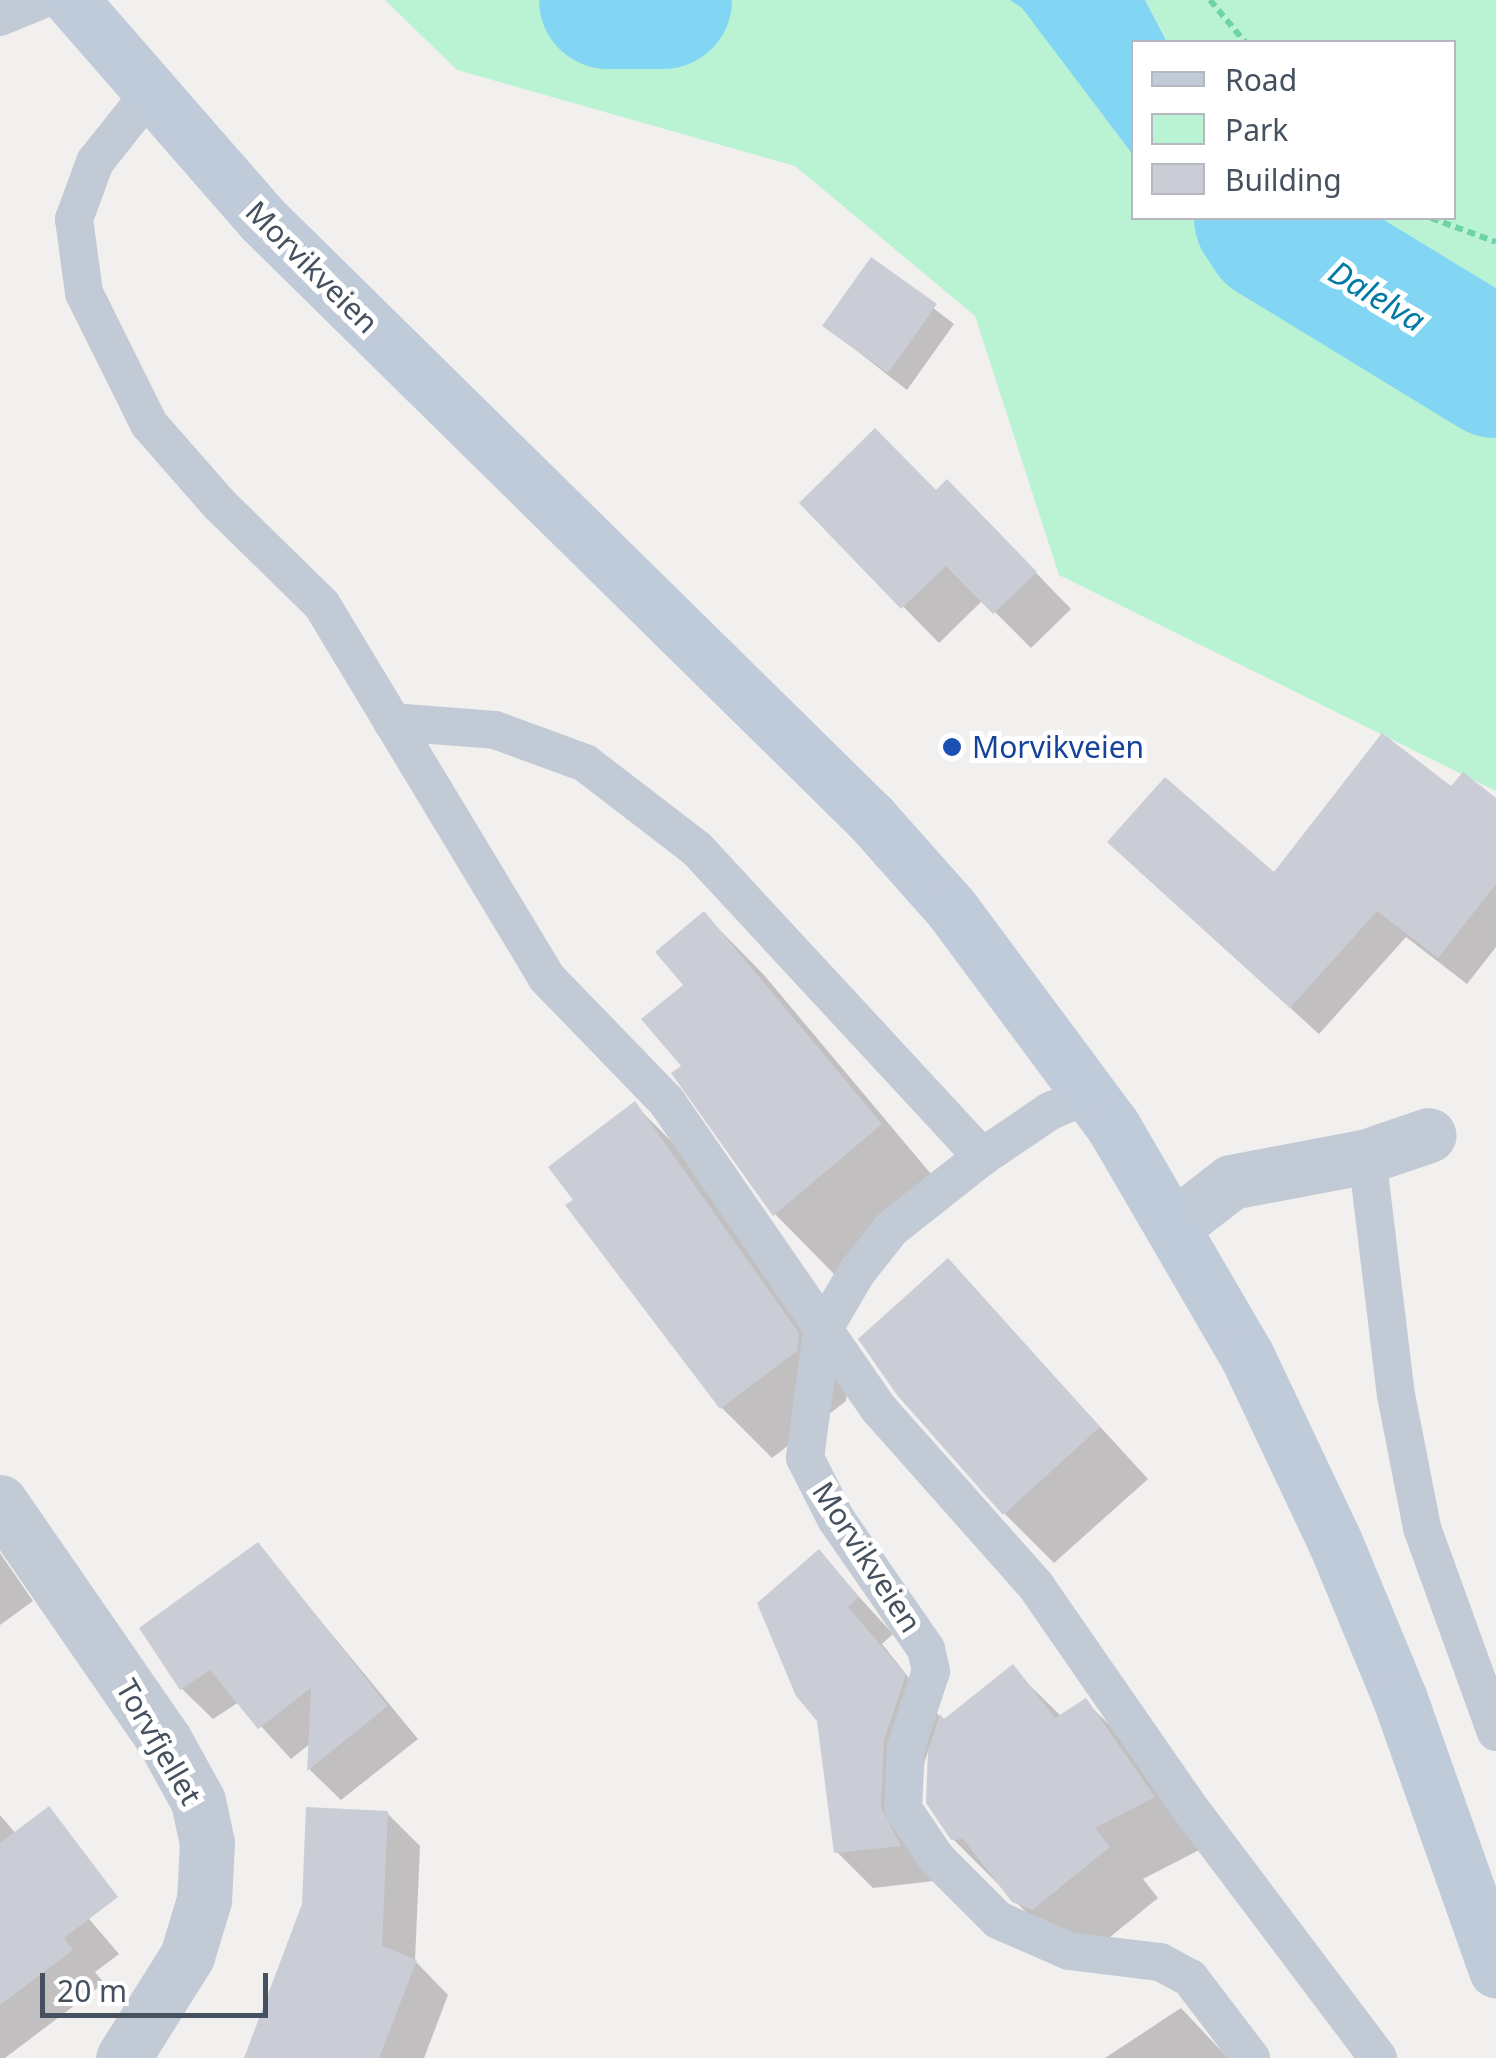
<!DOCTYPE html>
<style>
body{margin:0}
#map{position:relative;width:1496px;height:2058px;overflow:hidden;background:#f2efef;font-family:"Noto Sans",sans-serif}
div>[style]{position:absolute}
.green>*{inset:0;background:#b9f3d3}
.water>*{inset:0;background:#82d6f4}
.shadow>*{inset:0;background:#0003}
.river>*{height:138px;margin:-69px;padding:0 69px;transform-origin:69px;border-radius:69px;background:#82d6f4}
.building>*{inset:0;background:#cacdd5}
.path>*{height:6px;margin-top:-3px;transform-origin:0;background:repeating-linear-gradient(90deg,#6ed4a7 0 8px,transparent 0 13px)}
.service>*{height:38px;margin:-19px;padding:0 19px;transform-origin:19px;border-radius:19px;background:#c1cad5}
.minor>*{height:55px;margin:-27.5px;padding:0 27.5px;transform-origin:27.5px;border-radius:27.5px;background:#c1cad5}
.secondary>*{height:55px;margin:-27.5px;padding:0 27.5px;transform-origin:27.5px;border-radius:27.5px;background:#c0cbda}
.dots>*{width:28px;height:28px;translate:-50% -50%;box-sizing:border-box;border:5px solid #fff;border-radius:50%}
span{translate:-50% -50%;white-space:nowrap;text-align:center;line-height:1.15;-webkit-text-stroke:10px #fff;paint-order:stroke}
.street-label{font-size:30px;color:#45515e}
.transit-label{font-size:30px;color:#164399}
.left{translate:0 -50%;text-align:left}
.water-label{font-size:32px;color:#027aa6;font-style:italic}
.legend{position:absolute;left:1131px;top:40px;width:325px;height:180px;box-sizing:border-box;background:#fff;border:2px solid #b5b9bf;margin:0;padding:12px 18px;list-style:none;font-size:30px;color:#45515e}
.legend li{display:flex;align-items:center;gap:20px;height:50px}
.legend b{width:50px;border:2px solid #b5b9bf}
.scale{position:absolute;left:40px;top:1973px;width:228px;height:45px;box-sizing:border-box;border:5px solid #45515e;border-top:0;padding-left:12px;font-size:30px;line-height:35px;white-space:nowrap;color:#45515e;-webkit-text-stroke:8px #fff;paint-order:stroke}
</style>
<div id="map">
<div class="green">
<div style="clip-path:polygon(385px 0,1010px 0,1022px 7px,1133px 155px,1134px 218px,1197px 218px,1247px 248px,1273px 233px,1282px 218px,1454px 218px,1454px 42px,1167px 42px,1145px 0,1496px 0,1496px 791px,1059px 575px,975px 316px,795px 166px,457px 70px)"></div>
</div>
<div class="water">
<div style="clip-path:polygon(1010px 0,1145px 0,1167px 42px,1134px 42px,1133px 155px,1022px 8px)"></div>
<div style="clip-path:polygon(1197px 218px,1282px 218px,1273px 233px,1247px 248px)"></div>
</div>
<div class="shadow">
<div style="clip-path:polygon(872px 261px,954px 324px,907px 390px,825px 326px)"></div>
<div style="clip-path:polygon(936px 493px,983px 518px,1071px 609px,1031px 648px,983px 600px,939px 643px,802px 503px)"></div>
<div style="clip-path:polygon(1452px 790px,1496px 801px,1496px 947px,1467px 984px,1406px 937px,1319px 1034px,1138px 870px,1274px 876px)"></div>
<div style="clip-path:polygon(704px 914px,764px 975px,941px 1186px,835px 1275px,775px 1214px,684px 1066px,686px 985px)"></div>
<div style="clip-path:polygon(634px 1104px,684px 1154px,848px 1385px,846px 1401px,772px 1458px,722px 1408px,569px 1206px)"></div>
<div style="clip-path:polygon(948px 1261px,1148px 1479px,1054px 1563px,1004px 1513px)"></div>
<div style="clip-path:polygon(258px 1545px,418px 1739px,341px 1800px,310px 1770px,311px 1743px,291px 1759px,239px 1702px,213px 1719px,181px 1688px)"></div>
<div style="clip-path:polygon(0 1553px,33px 1601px,0 1625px)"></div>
<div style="clip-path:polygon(819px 1553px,893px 1634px,882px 1644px,944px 1722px,1012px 1668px,1062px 1717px,1085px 1701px,1136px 1751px,1203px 1848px,1143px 1879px,1158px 1898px,1083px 1959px,1065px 1951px,953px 1839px,929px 1748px,920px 1777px,916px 1846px,934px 1881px,873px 1888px,837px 1852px)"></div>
<div style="clip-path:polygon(387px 1813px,420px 1846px,415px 1961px,448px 1995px,424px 2058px,246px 2058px)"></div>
<div style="clip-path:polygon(0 1815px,119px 1954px,95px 1972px,104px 1983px,5px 2058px,0 2058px)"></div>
<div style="clip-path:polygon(1181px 2008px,1228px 2058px,1105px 2058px)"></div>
</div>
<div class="river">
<div style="left:608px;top:0;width:55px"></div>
<div style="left:1263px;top:218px;width:18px;rotate:56deg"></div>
<div style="left:1273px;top:233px;width:261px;rotate:31.4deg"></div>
</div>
<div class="building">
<div style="clip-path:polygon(871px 257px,937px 304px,888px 373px,822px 326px)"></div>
<div style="clip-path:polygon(875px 428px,936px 490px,947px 479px,1037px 572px,993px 614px,946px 566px,901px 609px,799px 503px)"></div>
<div style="clip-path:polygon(1382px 733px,1451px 786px,1463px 772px,1496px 798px,1496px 884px,1438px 958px,1377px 911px,1290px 1008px,1107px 842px,1165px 777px,1274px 872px)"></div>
<div style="clip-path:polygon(704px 911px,882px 1124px,773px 1216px,671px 1073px,681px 1066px,641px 1019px,683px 985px,655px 952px)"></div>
<div style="clip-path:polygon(635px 1101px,799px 1333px,797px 1351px,720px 1409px,565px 1205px,573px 1200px,548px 1167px)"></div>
<div style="clip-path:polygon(948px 1258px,1100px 1427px,1003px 1515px,897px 1395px,858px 1339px)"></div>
<div style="clip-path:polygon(258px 1542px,388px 1706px,307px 1771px,311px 1688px,258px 1729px,210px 1670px,180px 1690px,139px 1628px)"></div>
<div style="clip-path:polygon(819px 1549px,859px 1597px,848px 1607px,906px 1675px,884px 1740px,881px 1808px,901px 1846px,834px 1853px,817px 1721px,796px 1696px,757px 1603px)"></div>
<div style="clip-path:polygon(1013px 1664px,1055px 1718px,1086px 1698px,1155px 1797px,1095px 1828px,1110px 1847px,1032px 1910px,1012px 1902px,963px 1839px,951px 1840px,926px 1803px,928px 1751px,940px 1714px,944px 1719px)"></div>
<div style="clip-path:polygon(49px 1806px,118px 1897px,64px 1938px,73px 1950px,0 2005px,0 1843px)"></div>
<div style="clip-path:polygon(306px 1807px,388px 1811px,382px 1946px,417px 1960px,379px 2058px,244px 2058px,302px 1904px)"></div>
</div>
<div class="path">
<div style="left:1210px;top:0;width:55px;rotate:50.2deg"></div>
<div style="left:1431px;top:218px;width:69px;rotate:20.3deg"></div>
</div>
<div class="service">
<div style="left:0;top:17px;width:44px;rotate:-22.5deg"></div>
<div style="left:149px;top:94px;width:87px;rotate:128.5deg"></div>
<div style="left:95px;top:162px;width:61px;rotate:110.2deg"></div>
<div style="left:74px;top:219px;width:75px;rotate:82.3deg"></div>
<div style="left:84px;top:293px;width:146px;rotate:63.6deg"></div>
<div style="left:149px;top:424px;width:106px;rotate:48.8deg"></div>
<div style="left:219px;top:504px;width:144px;rotate:44.4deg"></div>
<div style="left:322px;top:605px;width:434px;rotate:58.9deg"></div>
<div style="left:546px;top:977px;width:174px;rotate:45.9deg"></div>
<div style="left:667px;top:1102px;width:373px;rotate:55.4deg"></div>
<div style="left:879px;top:1409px;width:237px;rotate:48.4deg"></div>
<div style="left:1036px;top:1586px;width:264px;rotate:55.3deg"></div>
<div style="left:1186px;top:1803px;width:319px;rotate:53deg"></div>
<div style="left:392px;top:722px;width:103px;rotate:4.4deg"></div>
<div style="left:495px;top:730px;width:96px;rotate:20.1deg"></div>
<div style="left:585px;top:763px;width:141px;rotate:37.5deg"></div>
<div style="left:697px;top:849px;width:420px;rotate:47.2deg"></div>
<div style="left:1089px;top:1095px;width:42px;rotate:157.7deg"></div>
<div style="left:1050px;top:1111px;width:82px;rotate:145.9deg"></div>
<div style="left:982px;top:1157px;width:115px;rotate:141.7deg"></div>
<div style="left:892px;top:1228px;width:56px;rotate:128.5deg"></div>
<div style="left:857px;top:1272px;width:69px;rotate:120.3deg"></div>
<div style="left:822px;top:1332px;width:127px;rotate:97.7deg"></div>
<div style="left:805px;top:1458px;width:68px;rotate:63.1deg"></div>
<div style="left:836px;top:1519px;width:158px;rotate:55.3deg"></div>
<div style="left:926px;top:1649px;width:23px;rotate:77deg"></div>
<div style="left:931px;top:1671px;width:80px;rotate:108.2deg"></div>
<div style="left:906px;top:1747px;width:62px;rotate:92.8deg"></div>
<div style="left:903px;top:1809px;width:60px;rotate:55.8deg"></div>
<div style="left:937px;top:1859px;width:86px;rotate:45deg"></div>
<div style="left:998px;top:1920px;width:77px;rotate:23.6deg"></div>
<div style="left:1069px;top:1951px;width:92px;rotate:6.9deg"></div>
<div style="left:1160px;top:1962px;width:34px;rotate:28deg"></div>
<div style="left:1190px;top:1978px;width:101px;rotate:52.7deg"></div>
<div style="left:1367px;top:1156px;width:241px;rotate:83.1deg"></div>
<div style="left:1396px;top:1395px;width:136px;rotate:78.9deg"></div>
<div style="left:1422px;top:1528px;width:217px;rotate:70.1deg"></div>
</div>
<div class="minor">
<div style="left:1174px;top:1226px;width:72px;rotate:-37.7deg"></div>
<div style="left:1231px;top:1182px;width:138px;rotate:-10.8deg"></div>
<div style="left:1367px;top:1156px;width:65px;rotate:-18.7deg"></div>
<div style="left:0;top:1502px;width:290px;rotate:55.4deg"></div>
<div style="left:165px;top:1741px;width:68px;rotate:61.2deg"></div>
<div style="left:198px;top:1801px;width:43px;rotate:77.9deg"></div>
<div style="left:207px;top:1843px;width:57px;rotate:93deg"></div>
<div style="left:204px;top:1900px;width:59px;rotate:106.9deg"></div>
<div style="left:187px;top:1956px;width:120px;rotate:122.1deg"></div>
</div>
<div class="secondary">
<div style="left:71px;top:0;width:291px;rotate:48.9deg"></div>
<div style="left:262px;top:219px;width:854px;rotate:44.53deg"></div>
<div style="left:871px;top:818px;width:120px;rotate:48.4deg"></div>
<div style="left:951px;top:908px;width:272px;rotate:53.4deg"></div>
<div style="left:1113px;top:1126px;width:266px;rotate:59.8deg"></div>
<div style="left:1247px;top:1356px;width:206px;rotate:64.7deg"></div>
<div style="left:1335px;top:1542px;width:170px;rotate:67.5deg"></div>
<div style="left:1400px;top:1699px;width:288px;rotate:70.5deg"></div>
</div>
<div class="dots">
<div style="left:952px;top:747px;background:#1a4fb4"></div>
</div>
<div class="street-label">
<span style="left:312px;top:267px;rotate:45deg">Morvikveien</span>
<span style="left:867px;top:1557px;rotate:57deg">Morvikveien</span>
<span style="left:159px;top:1742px;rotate:60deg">Torvfjellet</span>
</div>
<div class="transit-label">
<span class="left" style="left:972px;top:747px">Morvikveien</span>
</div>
<div class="water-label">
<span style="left:1377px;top:296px;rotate:31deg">Dalelva</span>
</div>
<ul class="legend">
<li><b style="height:12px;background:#c0cbda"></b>Road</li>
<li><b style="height:28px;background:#b9f3d3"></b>Park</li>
<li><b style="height:28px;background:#cacdd5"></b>Building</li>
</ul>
<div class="scale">20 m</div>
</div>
